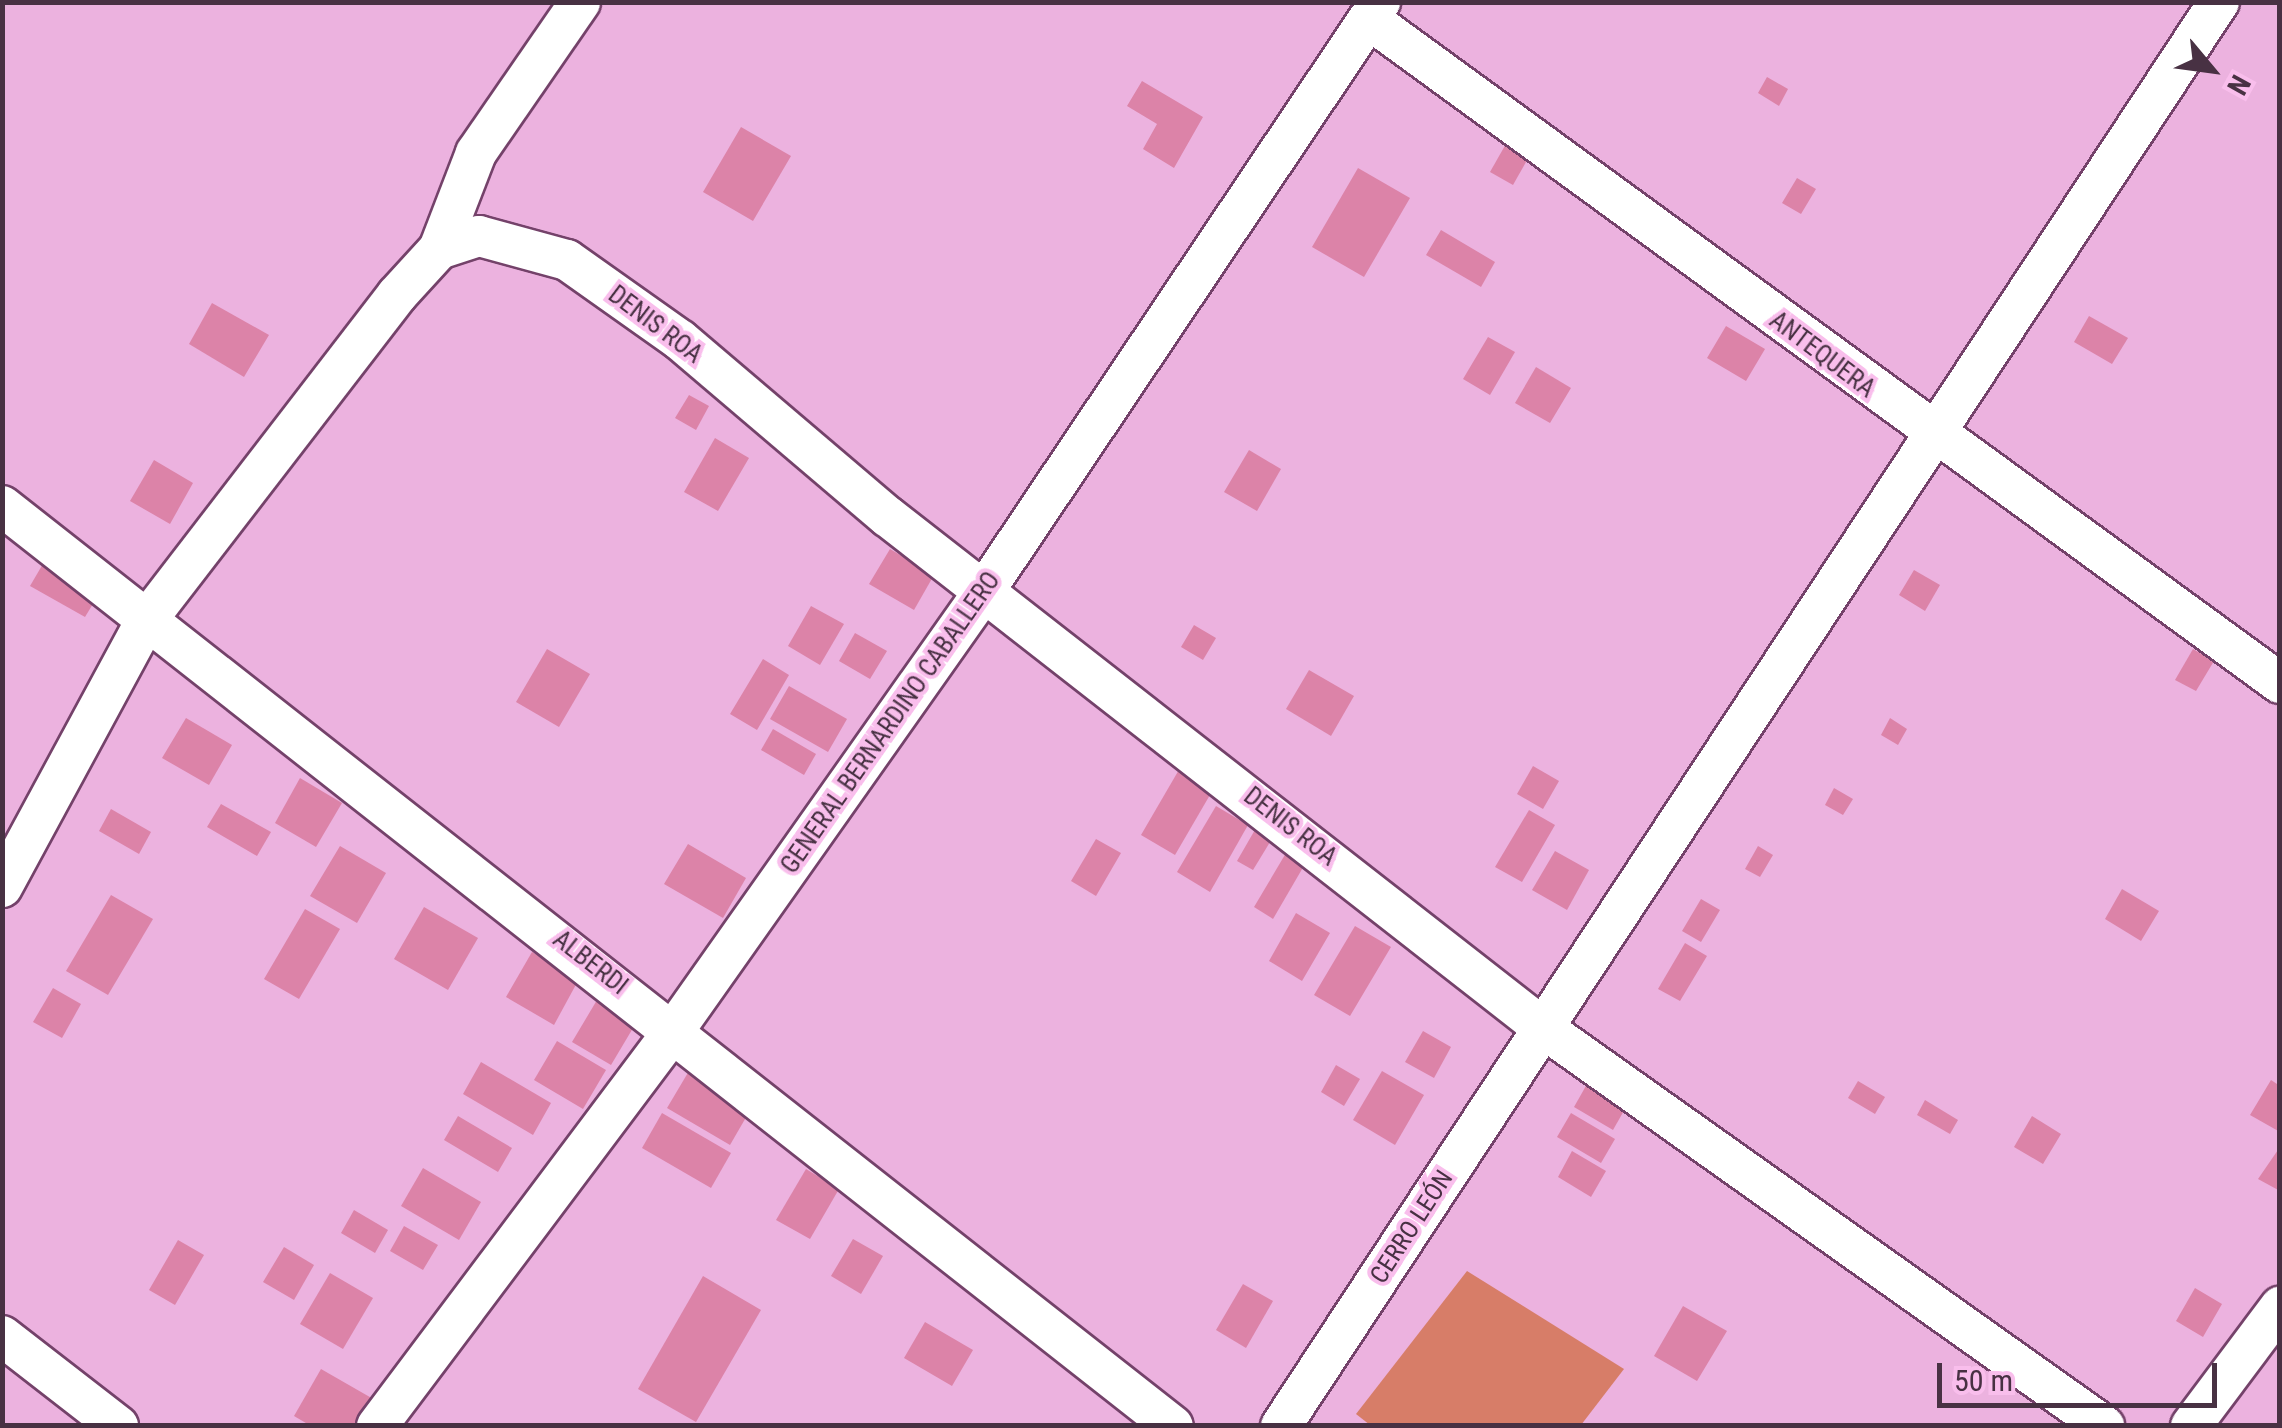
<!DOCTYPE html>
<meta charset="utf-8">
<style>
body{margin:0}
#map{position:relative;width:2282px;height:1428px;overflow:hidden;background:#ecb2df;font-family:"Roboto Condensed",sans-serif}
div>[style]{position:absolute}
.forest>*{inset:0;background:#d77d68}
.building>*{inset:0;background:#dc83a8}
.roads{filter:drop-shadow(2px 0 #74426a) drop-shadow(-2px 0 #74426a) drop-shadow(0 2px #74426a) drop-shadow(0 -2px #74426a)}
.street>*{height:40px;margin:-20px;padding:0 20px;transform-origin:20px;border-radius:20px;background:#fff}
span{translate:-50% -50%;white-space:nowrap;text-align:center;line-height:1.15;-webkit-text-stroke:8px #f9beec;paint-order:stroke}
.street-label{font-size:25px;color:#483143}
.frame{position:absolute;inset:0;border:5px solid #483143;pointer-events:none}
.north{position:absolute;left:2162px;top:20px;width:100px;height:100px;-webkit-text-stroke:8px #f9beec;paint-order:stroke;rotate:119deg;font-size:28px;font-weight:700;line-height:40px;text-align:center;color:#483143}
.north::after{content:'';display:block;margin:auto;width:35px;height:45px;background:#483143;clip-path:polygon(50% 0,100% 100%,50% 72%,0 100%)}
.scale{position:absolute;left:1937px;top:1363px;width:280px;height:45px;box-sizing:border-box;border:5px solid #483143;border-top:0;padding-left:12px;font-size:30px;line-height:35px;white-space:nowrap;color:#483143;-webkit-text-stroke:8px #f9beec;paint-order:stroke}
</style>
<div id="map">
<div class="forest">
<div style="clip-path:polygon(1467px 1271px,1624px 1369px,1581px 1425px,1370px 1425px,1356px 1414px)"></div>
</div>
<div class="building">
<div style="clip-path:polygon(1767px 77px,1788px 89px,1779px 106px,1758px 93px)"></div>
<div style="clip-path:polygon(1142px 81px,1203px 117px,1174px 168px,1143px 149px,1157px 124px,1127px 106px)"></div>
<div style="clip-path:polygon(741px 127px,791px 156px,753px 221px,703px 192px)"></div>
<div style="clip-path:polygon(1511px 135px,1534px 148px,1513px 185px,1490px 172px)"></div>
<div style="clip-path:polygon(1358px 168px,1410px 198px,1364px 277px,1312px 247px)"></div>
<div style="clip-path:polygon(1797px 178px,1816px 189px,1801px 214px,1782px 203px)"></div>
<div style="clip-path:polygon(1441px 230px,1495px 262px,1481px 287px,1426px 255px)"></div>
<div style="clip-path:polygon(212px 303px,269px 335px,244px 377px,189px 344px)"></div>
<div style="clip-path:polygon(2089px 316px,2128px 338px,2112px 364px,2074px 342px)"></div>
<div style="clip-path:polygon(1726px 326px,1765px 349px,1746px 381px,1707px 358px)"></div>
<div style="clip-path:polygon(1488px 337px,1515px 352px,1490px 395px,1463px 379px)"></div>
<div style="clip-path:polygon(1536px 367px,1571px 388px,1550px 423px,1515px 403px)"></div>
<div style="clip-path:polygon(689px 395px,709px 406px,696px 430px,675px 418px)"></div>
<div style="clip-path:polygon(715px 438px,749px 458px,718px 511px,684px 492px)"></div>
<div style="clip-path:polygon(1249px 450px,1281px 469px,1257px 511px,1224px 492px)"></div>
<div style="clip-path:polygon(154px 460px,193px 483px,170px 524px,130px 501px)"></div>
<div style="clip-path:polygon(890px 549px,934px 575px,914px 610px,869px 584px)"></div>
<div style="clip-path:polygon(47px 557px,102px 589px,85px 617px,30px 586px)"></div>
<div style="clip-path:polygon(1914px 570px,1940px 585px,1925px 611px,1899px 595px)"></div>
<div style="clip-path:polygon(811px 606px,844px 624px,820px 665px,788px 646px)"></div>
<div style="clip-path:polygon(1194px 625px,1216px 638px,1203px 660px,1181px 647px)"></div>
<div style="clip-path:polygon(855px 633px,887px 651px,870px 679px,839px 661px)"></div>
<div style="clip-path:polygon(547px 649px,590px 674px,559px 727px,516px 702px)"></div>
<div style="clip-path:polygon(2193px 649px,2214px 661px,2196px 691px,2175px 680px)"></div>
<div style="clip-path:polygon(763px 659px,789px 675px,757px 730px,730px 714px)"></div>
<div style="clip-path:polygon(1309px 670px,1354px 696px,1331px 736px,1286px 709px)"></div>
<div style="clip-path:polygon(789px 686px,847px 719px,828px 752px,770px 719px)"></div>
<div style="clip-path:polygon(186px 718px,232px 745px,209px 785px,162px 758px)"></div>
<div style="clip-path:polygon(1890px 718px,1907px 729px,1898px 745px,1881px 735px)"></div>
<div style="clip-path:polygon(773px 729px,816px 754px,804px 775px,761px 750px)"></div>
<div style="clip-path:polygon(1533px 766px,1559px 781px,1543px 809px,1517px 794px)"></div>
<div style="clip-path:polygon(1180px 768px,1214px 788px,1175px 855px,1141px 835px)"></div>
<div style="clip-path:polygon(300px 778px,342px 803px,316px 847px,275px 823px)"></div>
<div style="clip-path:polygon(1834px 788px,1853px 799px,1843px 815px,1825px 805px)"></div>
<div style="clip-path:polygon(221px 804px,271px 832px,257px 856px,207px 827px)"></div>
<div style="clip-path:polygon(1216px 806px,1248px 825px,1210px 892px,1177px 872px)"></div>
<div style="clip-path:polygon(111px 809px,151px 832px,139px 854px,99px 831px)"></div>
<div style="clip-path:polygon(1529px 810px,1555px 825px,1522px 882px,1495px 867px)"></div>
<div style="clip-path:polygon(1256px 828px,1273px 837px,1253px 870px,1237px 861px)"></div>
<div style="clip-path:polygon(1096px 839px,1121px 853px,1096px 896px,1071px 881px)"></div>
<div style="clip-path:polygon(688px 844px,746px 878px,723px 918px,664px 884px)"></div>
<div style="clip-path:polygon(340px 846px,386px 873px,357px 923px,310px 896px)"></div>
<div style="clip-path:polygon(1758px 846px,1773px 855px,1760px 877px,1745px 869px)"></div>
<div style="clip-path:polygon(1555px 851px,1589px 870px,1567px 910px,1532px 890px)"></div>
<div style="clip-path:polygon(1286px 853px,1305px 864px,1273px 919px,1254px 907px)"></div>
<div style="clip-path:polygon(2122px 889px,2159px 911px,2141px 941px,2105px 919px)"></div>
<div style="clip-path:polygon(111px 895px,153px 919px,108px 995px,66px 971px)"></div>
<div style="clip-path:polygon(1701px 899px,1720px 910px,1701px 942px,1682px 931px)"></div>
<div style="clip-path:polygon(424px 907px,478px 938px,448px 990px,394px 959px)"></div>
<div style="clip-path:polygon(305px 909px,340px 929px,299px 999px,264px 979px)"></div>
<div style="clip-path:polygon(1296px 913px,1330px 933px,1302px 981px,1269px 961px)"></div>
<div style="clip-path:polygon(1355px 926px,1391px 947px,1350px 1016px,1314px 995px)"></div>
<div style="clip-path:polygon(1685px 943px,1707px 956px,1680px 1001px,1658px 989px)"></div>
<div style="clip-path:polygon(532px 952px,579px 979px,554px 1025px,506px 997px)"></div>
<div style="clip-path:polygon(53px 988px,81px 1004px,62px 1038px,33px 1022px)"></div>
<div style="clip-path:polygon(600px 995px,639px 1018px,611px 1065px,572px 1042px)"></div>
<div style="clip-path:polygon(1423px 1031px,1451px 1047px,1434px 1078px,1405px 1062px)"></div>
<div style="clip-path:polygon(557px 1041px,606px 1070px,583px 1109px,534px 1080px)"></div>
<div style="clip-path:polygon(481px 1062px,551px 1103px,533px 1135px,463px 1094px)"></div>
<div style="clip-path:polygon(1336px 1065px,1360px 1079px,1344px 1106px,1321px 1092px)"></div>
<div style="clip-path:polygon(689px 1071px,752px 1107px,730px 1145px,667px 1108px)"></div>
<div style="clip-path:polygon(1382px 1071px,1424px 1095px,1395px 1145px,1353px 1120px)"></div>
<div style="clip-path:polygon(1591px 1077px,1630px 1100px,1613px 1130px,1574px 1107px)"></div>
<div style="clip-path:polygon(2271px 1080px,2280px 1086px,2280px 1132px,2250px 1115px)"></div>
<div style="clip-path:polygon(1858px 1081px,1885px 1097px,1875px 1114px,1848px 1098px)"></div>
<div style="clip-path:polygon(1925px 1100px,1958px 1120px,1950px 1134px,1917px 1115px)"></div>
<div style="clip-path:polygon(662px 1113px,731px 1153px,711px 1188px,642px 1148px)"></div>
<div style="clip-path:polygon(1571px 1113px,1615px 1139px,1601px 1163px,1557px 1137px)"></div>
<div style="clip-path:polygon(458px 1116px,512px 1148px,498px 1172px,444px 1140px)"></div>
<div style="clip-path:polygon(2032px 1116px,2061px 1134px,2043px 1164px,2014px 1147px)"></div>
<div style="clip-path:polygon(2280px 1147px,2280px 1191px,2258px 1179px)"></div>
<div style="clip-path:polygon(1572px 1151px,1606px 1171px,1591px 1197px,1558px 1177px)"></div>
<div style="clip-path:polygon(423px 1168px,481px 1202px,459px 1240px,401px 1206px)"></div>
<div style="clip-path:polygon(806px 1169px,839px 1189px,810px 1239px,776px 1220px)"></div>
<div style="clip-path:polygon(354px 1210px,388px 1230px,375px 1253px,341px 1233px)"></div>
<div style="clip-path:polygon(404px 1226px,438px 1245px,423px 1270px,390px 1251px)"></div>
<div style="clip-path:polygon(853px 1239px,883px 1256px,861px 1294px,831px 1276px)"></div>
<div style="clip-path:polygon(178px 1240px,204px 1255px,175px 1305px,149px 1290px)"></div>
<div style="clip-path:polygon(284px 1247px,314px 1265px,294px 1300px,263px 1282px)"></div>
<div style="clip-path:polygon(330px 1273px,373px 1298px,343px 1349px,300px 1324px)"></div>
<div style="clip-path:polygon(703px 1276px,761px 1310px,696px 1422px,638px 1389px)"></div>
<div style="clip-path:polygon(1243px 1284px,1273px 1301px,1246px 1348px,1216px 1330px)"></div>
<div style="clip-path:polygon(2195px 1288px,2222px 1304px,2203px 1337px,2176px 1321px)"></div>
<div style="clip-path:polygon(1683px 1306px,1727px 1331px,1697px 1381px,1654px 1356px)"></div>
<div style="clip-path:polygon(925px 1322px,973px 1350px,952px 1386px,904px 1358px)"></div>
<div style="clip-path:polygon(321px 1369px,375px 1400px,360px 1426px,311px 1426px,294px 1416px)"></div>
</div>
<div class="roads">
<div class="street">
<div style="left:1369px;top:19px;width:1127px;rotate:36.09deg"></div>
<div style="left:439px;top:249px;width:103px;rotate:-68.9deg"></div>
<div style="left:476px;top:153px;width:183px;rotate:-55.4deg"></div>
<div style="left:2px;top:506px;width:1489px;rotate:38.16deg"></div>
<div style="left:2px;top:887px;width:302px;rotate:-61.6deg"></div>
<div style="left:146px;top:621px;width:411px;rotate:-52.4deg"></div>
<div style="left:397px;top:295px;width:62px;rotate:-47.6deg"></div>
<div style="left:439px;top:249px;width:42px;rotate:-18deg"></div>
<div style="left:479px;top:236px;width:91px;rotate:15.3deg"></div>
<div style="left:567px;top:260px;width:138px;rotate:35.3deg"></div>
<div style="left:680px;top:340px;width:272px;rotate:40.4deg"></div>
<div style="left:887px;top:516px;width:832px;rotate:37.97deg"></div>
<div style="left:1543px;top:1028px;width:688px;rotate:35.35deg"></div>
<div style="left:2px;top:1336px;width:147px;rotate:37.8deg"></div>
<div style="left:377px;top:1426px;width:496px;rotate:-53.1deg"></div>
<div style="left:675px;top:1029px;width:541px;rotate:-54.78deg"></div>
<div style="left:987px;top:587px;width:705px;rotate:-56.11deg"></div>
<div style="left:1281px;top:1426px;width:1705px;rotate:-56.63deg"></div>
<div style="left:2191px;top:1426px;width:149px;rotate:-53.2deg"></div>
</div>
</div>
<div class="street-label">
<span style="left:655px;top:325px;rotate:37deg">DENIS ROA</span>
<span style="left:1822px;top:355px;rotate:37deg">ANTEQUERA</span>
<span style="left:891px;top:723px;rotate:-55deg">GENERAL BERNARDINO CABALLERO</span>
<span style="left:1290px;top:827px;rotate:38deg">DENIS ROA</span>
<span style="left:590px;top:963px;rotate:38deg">ALBERDI</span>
<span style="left:1412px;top:1227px;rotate:-57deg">CERRO LEÓN</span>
</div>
<div class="frame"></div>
<div class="north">N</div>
<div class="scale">50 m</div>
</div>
